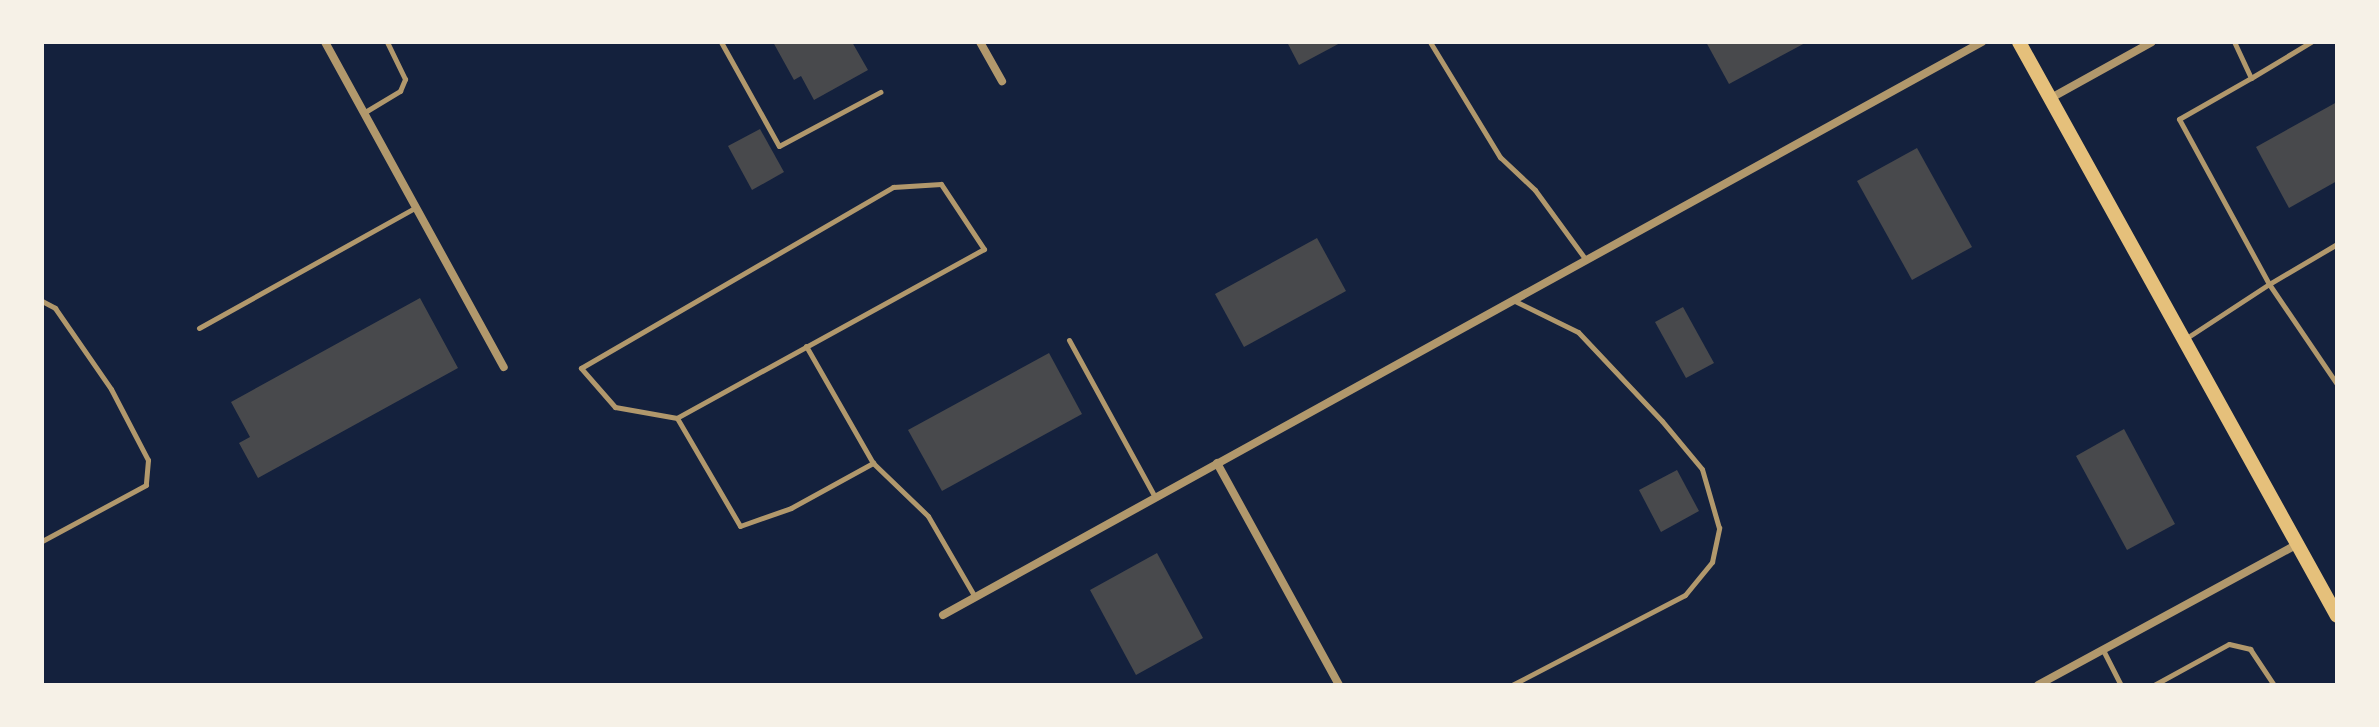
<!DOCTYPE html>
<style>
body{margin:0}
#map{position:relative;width:2379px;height:727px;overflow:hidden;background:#14213d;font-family:"IBM Plex Serif",serif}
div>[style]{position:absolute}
.building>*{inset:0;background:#48494c}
.service>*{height:5px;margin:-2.5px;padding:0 2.5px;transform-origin:2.5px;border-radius:2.5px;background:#b1986c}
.minor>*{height:8px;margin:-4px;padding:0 4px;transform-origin:4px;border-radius:4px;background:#b1986c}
.secondary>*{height:14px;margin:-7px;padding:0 7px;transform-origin:7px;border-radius:7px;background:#e5c07b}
span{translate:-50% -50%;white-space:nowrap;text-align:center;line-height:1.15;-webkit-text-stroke:8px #f6f1e7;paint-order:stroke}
.frame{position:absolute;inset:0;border:44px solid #f6f1e7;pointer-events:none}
</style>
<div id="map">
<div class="building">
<div style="clip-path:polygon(773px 42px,852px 42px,868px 70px,814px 100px,801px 76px,794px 80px)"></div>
<div style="clip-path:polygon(1287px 42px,1342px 42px,1299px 65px)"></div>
<div style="clip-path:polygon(1706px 42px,1807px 42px,1729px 84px)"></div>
<div style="clip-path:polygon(2337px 102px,2337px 181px,2289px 208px,2256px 147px)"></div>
<div style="clip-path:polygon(760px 129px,784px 172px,752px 190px,728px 146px)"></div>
<div style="clip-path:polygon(1917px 148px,1972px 247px,1912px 280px,1857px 181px)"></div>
<div style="clip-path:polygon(1317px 238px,1346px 291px,1244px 347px,1215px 294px)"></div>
<div style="clip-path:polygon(420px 298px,458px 368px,258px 478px,239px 443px,250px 437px,231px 402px)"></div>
<div style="clip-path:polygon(1683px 307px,1714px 363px,1686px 378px,1655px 322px)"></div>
<div style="clip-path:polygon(1049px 353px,1082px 414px,942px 491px,908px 430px)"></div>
<div style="clip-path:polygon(2124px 429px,2175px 524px,2127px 550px,2076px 456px)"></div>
<div style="clip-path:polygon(1677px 470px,1699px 511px,1661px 532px,1639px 490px)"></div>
<div style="clip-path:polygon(1157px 553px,1203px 638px,1136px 675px,1090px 590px)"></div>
</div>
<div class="service">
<div style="left:721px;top:42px;width:119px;rotate:60.9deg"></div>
<div style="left:779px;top:146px;width:115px;rotate:-28.1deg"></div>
<div style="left:1430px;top:42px;width:135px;rotate:58.7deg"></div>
<div style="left:1500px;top:157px;width:48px;rotate:43.3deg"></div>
<div style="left:1535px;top:190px;width:87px;rotate:53.9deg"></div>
<div style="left:2251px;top:78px;width:70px;rotate:-31deg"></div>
<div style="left:365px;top:112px;width:41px;rotate:-31deg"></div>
<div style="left:400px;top:91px;width:13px;rotate:-67deg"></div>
<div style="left:405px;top:79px;width:41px;rotate:-115.9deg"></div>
<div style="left:2337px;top:244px;width:79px;rotate:149.5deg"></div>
<div style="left:2269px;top:284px;width:121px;rotate:55.8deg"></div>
<div style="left:42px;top:301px;width:15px;rotate:28deg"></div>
<div style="left:55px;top:308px;width:98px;rotate:55.3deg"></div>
<div style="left:111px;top:389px;width:80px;rotate:62.5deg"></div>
<div style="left:148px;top:460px;width:25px;rotate:95deg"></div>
<div style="left:146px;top:485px;width:118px;rotate:151.7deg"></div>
<div style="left:199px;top:328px;width:248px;rotate:-29.1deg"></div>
<div style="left:2185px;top:339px;width:100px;rotate:-33.2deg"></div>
<div style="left:2269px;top:284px;width:188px;rotate:-118.6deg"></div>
<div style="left:2179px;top:119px;width:83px;rotate:-29.7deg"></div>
<div style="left:2251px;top:78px;width:40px;rotate:-115deg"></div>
<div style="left:1069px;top:340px;width:179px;rotate:61.3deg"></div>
<div style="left:806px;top:346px;width:135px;rotate:60.2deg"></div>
<div style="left:677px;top:418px;width:63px;rotate:-169.9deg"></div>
<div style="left:615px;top:407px;width:52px;rotate:-131.1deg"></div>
<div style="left:581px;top:368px;width:361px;rotate:-30.1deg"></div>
<div style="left:893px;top:187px;width:48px;rotate:-3.6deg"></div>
<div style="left:941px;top:184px;width:78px;rotate:56.5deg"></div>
<div style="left:984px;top:249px;width:350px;rotate:151.2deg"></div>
<div style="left:677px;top:418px;width:125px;rotate:59.7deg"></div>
<div style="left:740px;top:526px;width:54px;rotate:-19.4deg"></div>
<div style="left:791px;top:508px;width:94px;rotate:-28.8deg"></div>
<div style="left:873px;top:463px;width:76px;rotate:43.9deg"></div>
<div style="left:928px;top:516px;width:94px;rotate:59.9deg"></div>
<div style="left:2103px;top:650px;width:39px;rotate:63deg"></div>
<div style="left:1512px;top:685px;width:195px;rotate:-27.5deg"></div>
<div style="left:1685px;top:595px;width:43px;rotate:-50.7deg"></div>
<div style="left:1712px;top:562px;width:35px;rotate:-78deg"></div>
<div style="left:1719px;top:528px;width:61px;rotate:-106.1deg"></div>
<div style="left:1702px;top:469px;width:62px;rotate:-129.8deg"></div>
<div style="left:1662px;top:421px;width:122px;rotate:-133.3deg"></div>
<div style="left:1578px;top:332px;width:72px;rotate:-153.8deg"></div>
<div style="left:2154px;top:685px;width:85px;rotate:-28.7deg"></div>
<div style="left:2229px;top:644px;width:22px;rotate:13deg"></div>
<div style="left:2250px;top:649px;width:43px;rotate:56.3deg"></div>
</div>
<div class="minor">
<div style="left:325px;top:42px;width:371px;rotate:61.2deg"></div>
<div style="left:980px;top:42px;width:45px;rotate:60.6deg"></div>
<div style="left:2051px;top:98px;width:115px;rotate:-29deg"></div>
<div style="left:1217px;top:463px;width:253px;rotate:61.2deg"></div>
<div style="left:943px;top:615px;width:1187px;rotate:-28.88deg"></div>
<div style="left:2038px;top:685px;width:296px;rotate:-28.5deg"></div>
</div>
<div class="secondary">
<div style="left:2019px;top:42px;width:656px;rotate:61.01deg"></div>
</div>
<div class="frame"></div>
</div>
